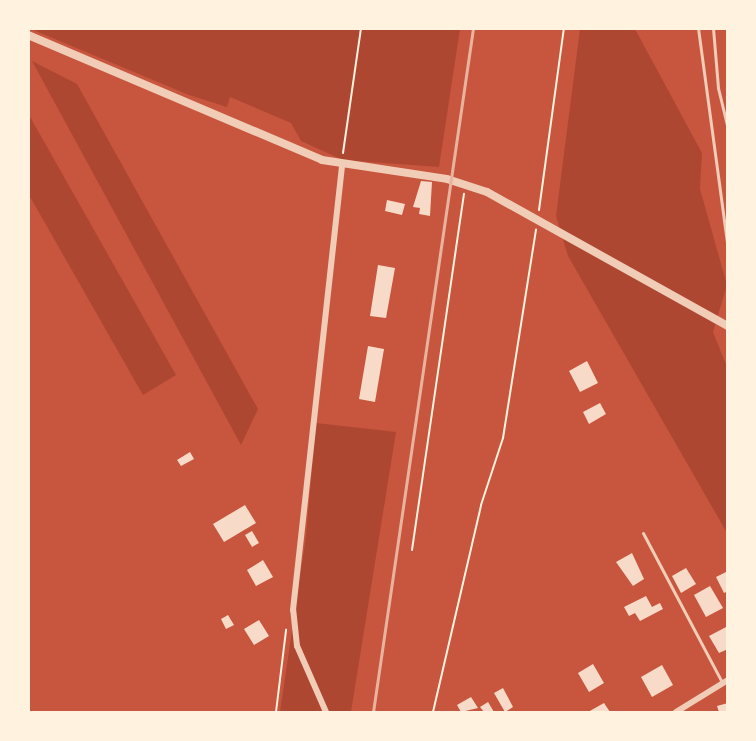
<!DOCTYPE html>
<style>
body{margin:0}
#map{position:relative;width:756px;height:741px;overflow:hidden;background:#c8553d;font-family:"Open Sans",sans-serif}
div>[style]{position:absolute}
.green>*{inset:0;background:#ae4732}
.building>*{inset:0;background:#f7dbc8}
.path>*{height:2px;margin:-1px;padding:0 1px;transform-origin:1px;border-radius:1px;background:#fff3e0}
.service>*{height:3px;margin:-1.5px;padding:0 1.5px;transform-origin:1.5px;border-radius:1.5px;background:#f1ccb7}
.minor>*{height:6px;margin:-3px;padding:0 3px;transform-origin:3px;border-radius:3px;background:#f1ccb7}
.tertiary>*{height:8px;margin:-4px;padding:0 4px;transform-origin:4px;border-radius:4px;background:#f1ccb7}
.rail>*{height:3px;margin:-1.5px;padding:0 1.5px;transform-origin:1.5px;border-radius:1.5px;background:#e9b49f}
span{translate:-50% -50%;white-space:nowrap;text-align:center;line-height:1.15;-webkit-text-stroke:6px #fff3e0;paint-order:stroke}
.frame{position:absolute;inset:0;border:30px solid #fff3e0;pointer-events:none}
</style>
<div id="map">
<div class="green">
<div style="clip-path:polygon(31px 29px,460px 29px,439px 167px,343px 160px,301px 141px,291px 123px,230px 97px,227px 107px,189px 95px)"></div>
<div style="clip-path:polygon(580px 29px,635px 29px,702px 153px,700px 189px,727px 285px,713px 332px,727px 367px,727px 533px,568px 256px,556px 216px)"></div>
<div style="clip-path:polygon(32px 61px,77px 84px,258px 409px,241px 445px)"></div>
<div style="clip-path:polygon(29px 115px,176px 375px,143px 395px,29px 195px)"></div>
<div style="clip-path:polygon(316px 423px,396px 432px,351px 712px,280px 712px,306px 536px)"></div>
</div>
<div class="building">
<div style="clip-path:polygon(421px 181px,432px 182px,430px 216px,419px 214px,420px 208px,413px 207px)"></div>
<div style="clip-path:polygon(387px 200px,405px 204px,402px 215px,385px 211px)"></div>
<div style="clip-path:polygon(378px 265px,395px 268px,386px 318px,370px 316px)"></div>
<div style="clip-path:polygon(368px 346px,384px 349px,375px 402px,359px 399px)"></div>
<div style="clip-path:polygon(587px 361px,598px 383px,580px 392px,569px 371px)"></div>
<div style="clip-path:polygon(600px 403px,606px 414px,589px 424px,583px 412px)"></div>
<div style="clip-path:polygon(190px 452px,194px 459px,181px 466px,177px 460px)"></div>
<div style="clip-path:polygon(245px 505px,256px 523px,224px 542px,213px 524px)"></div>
<div style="clip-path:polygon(252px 531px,259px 543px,252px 547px,245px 535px)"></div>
<div style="clip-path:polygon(632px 553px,644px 579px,633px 586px,616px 562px)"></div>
<div style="clip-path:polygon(263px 560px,273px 577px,256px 586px,247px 570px)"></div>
<div style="clip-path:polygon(686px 568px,696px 584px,681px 593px,672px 576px)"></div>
<div style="clip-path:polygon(728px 571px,728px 591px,724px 593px,716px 577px)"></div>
<div style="clip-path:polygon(710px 586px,723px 608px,706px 617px,694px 595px)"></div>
<div style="clip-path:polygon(646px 596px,652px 607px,660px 603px,663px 609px,640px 621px,635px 613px,629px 616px,624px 607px)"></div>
<div style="clip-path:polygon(228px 615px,234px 625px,226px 629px,221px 619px)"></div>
<div style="clip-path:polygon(259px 620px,269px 636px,254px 645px,244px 629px)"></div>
<div style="clip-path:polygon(728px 626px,728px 649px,719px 653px,709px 636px)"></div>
<div style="clip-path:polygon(593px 664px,604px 683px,589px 692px,578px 673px)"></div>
<div style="clip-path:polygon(662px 665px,673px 685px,652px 697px,641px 677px)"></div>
<div style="clip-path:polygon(503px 688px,513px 707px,505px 712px,494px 693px)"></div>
<div style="clip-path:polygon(471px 697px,478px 708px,461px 712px,457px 705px)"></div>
<div style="clip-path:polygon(488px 702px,494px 712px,484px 712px,480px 707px)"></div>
<div style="clip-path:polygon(604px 703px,610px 712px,588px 712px)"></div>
<div style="clip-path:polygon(728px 703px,727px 712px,719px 712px,717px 706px)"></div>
</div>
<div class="path">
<div style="left:343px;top:153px;width:126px;rotate:-81.8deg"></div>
<div style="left:539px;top:210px;width:184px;rotate:-82.2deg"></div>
<div style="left:412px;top:550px;width:360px;rotate:-81.7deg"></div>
<div style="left:276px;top:712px;width:83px;rotate:-83deg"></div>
<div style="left:433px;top:712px;width:212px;rotate:-76.9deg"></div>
<div style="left:481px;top:505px;width:71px;rotate:-71.8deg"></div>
<div style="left:503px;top:438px;width:211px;rotate:-81deg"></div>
</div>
<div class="service">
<div style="left:698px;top:28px;width:223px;rotate:82.3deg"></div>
<div style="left:713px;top:28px;width:60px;rotate:85.2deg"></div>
<div style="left:718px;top:88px;width:42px;rotate:76.3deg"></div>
<div style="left:643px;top:533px;width:169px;rotate:62.1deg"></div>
</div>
<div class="minor">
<div style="left:326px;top:712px;width:72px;rotate:-113.7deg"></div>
<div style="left:297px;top:646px;width:36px;rotate:-96deg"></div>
<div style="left:293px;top:610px;width:448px;rotate:-83.7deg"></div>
<div style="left:676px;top:712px;width:61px;rotate:-31.6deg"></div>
</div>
<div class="tertiary">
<div style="left:28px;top:35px;width:319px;rotate:23deg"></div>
<div style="left:322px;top:160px;width:126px;rotate:8.6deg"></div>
<div style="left:447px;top:179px;width:42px;rotate:18deg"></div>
<div style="left:487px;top:192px;width:276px;rotate:29.1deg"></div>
</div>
<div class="rail">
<div style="left:373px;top:712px;width:691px;rotate:-81.68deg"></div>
</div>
<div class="frame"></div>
</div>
